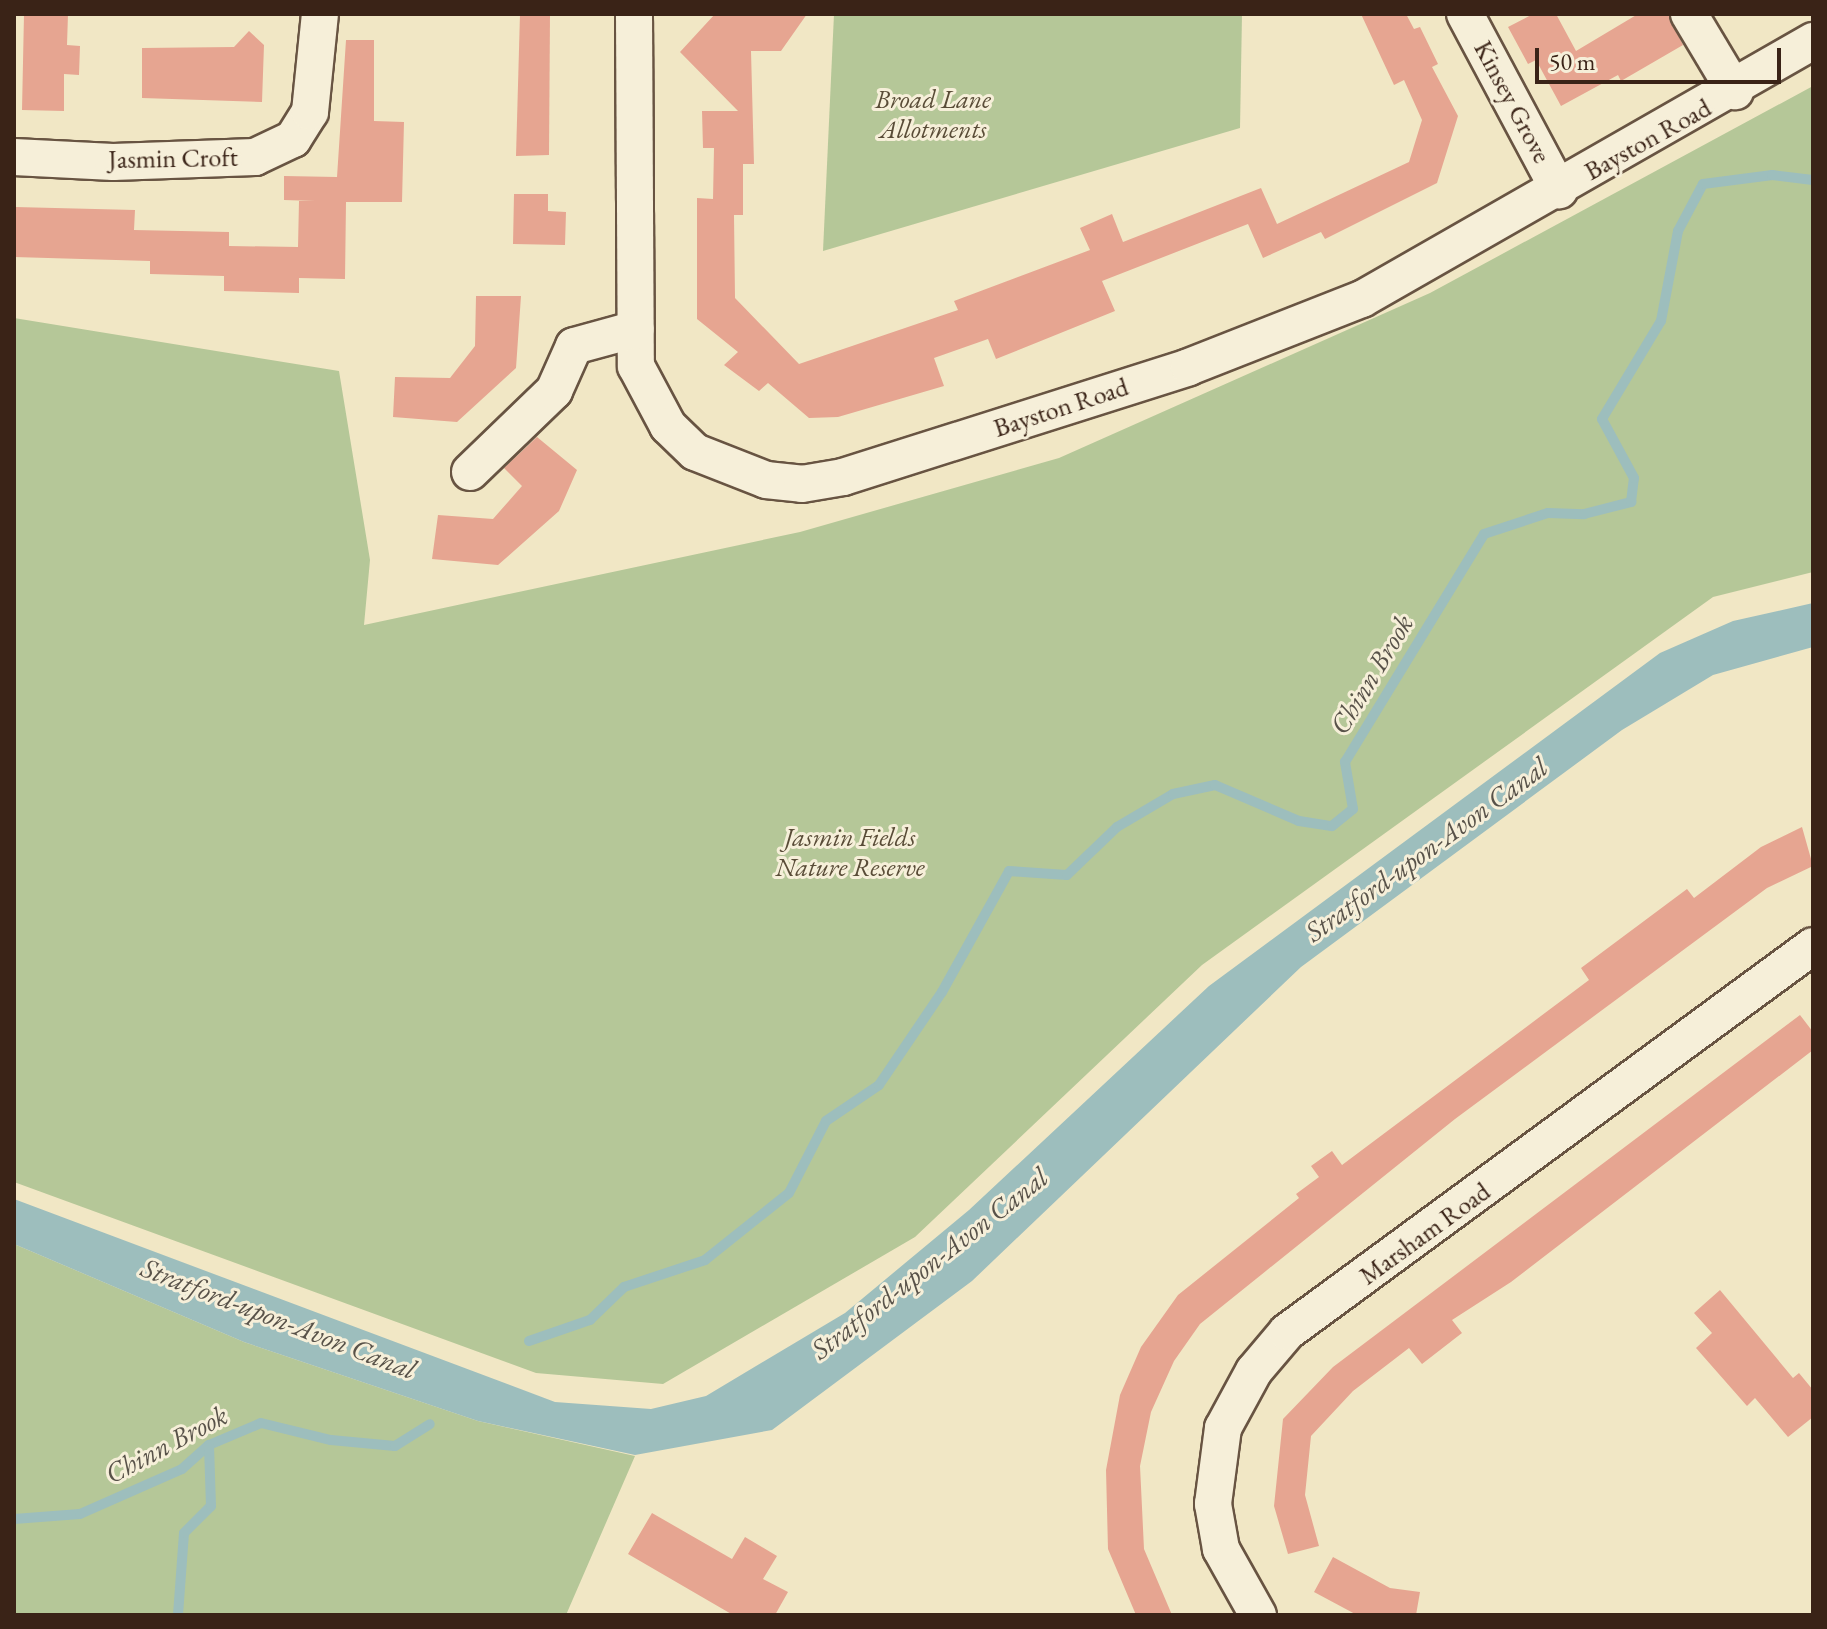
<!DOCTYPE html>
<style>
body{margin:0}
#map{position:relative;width:1827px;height:1629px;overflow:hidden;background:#f1e7c5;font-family:"EB Garamond",serif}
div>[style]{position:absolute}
.green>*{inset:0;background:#b5c798}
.water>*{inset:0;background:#9dbebd}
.stream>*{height:10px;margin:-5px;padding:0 5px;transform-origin:5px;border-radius:5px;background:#9dbebd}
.building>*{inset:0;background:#e6a591}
.roads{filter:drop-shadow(2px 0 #685442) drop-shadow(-2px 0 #685442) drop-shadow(0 2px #685442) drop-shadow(0 -2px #685442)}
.minor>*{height:36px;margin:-18px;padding:0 18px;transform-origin:18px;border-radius:18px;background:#f6efd9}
span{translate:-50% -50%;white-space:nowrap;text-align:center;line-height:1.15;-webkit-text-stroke:6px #f6efd9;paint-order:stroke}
.park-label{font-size:26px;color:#594c37;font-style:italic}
.street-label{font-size:26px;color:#3a2317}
.water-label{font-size:28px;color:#585249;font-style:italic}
.frame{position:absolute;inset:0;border:16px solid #3a2317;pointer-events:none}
.scale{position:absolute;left:1535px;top:48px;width:246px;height:36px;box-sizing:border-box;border:4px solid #3a2317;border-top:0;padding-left:10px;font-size:24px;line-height:28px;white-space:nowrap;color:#3a2317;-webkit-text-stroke:6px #f6efd9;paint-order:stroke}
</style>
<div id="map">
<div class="green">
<div style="clip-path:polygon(834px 14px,1242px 14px,1240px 128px,823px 251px)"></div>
<div style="clip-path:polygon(1813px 86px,1813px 572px,1713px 597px,1202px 965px,915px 1237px,663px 1384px,536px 1373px,14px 1182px,14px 318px,339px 371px,370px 560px,364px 625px,800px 532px,1059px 458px,1430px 293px)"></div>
<div style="clip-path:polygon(14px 1244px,244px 1342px,478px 1421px,635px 1456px,566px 1615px,14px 1615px)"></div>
</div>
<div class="water">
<div style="clip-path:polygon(1813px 603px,1813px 647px,1713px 675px,1622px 730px,1301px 967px,972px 1281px,772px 1430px,635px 1455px,478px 1421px,244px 1342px,14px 1244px,14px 1199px,555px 1402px,651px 1409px,706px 1396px,845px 1313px,969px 1210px,1209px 986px,1660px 653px,1733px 621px)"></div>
</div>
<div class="stream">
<div style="left:529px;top:1341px;width:65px;rotate:-19deg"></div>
<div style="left:590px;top:1320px;width:47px;rotate:-44.1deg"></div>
<div style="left:624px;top:1287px;width:85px;rotate:-18.4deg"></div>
<div style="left:705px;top:1260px;width:107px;rotate:-38.6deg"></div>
<div style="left:789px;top:1193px;width:81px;rotate:-62.8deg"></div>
<div style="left:826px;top:1121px;width:64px;rotate:-34.2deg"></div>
<div style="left:879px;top:1085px;width:112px;rotate:-55.9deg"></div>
<div style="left:942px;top:992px;width:138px;rotate:-61deg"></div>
<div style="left:1009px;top:871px;width:58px;rotate:3.9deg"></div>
<div style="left:1067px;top:875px;width:69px;rotate:-43.8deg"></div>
<div style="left:1117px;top:827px;width:65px;rotate:-30.5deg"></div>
<div style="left:1173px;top:794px;width:43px;rotate:-12.1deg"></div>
<div style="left:1215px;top:785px;width:91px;rotate:23.2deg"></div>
<div style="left:1299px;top:821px;width:33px;rotate:9deg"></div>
<div style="left:1332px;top:826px;width:27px;rotate:-39deg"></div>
<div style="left:1353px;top:809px;width:48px;rotate:-99.7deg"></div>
<div style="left:1345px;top:762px;width:267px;rotate:-58.6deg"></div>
<div style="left:1484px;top:534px;width:67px;rotate:-18.2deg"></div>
<div style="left:1548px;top:513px;width:36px;rotate:2deg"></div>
<div style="left:1584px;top:514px;width:49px;rotate:-14.3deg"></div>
<div style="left:1631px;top:502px;width:24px;rotate:-83deg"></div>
<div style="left:1634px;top:478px;width:67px;rotate:-118.5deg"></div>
<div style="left:1602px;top:419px;width:114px;rotate:-59deg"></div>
<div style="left:1661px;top:321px;width:92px;rotate:-79.3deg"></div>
<div style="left:1678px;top:231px;width:53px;rotate:-62deg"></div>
<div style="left:1703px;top:184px;width:70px;rotate:-7.4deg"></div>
<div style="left:1772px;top:175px;width:41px;rotate:7deg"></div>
<div style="left:14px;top:1519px;width:66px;rotate:-4.3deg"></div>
<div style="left:80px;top:1514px;width:111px;rotate:-23.8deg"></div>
<div style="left:182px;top:1469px;width:36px;rotate:-42deg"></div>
<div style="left:209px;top:1445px;width:56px;rotate:-22.9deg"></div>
<div style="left:261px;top:1423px;width:72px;rotate:13.7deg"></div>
<div style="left:331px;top:1440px;width:64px;rotate:5.4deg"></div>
<div style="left:395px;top:1446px;width:41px;rotate:-32.2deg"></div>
<div style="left:178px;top:1615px;width:82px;rotate:-85.8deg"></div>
<div style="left:184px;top:1533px;width:38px;rotate:-45deg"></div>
<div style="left:211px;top:1506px;width:61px;rotate:-91.9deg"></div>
</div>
<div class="building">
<div style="clip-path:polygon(24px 14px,68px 14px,67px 45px,80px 46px,79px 75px,64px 74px,64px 111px,22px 110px)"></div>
<div style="clip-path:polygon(520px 14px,550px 14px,549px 155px,516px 156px)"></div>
<div style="clip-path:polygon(715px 14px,807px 14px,781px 51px,751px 51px,754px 164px,743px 164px,743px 215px,734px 215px,735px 298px,799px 364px,958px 310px,954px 301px,1090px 250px,1080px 228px,1112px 214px,1123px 242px,1261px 188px,1277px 224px,1409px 162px,1422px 120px,1404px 80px,1394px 85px,1361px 14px,1406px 14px,1414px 29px,1420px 27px,1438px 64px,1432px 67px,1458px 116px,1437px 183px,1325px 239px,1321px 232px,1263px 258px,1248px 224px,1102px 281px,1115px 311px,996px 359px,988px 339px,934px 358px,944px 386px,838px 417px,809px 418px,768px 383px,759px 391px,724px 365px,738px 352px,697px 319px,697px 198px,713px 199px,714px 148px,703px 148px,702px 111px,738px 111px,680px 52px)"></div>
<div style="clip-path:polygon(1533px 14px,1556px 14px,1576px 51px,1638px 14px,1668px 14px,1683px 45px,1621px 81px,1618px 75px,1561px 106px,1536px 60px,1528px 64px,1508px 27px)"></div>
<div style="clip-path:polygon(249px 31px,264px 45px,262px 102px,142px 98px,142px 48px,234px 47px)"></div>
<div style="clip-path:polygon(346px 40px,374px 40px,374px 121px,404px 122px,402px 202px,346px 202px,345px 279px,299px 278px,299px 293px,224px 291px,224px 276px,150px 274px,150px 261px,14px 257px,15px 207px,135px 210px,134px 230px,229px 232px,229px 246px,298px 247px,299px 201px,315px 201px,284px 200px,284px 176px,337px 177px)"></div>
<div style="clip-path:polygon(514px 194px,548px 194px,548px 211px,566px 212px,565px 245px,513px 244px)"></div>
<div style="clip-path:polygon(476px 296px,521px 296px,516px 368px,457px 422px,393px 417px,395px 377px,450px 378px,475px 346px)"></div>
<div style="clip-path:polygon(537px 437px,577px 470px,559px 511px,498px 565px,432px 559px,438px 515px,493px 519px,522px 486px,504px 468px)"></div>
<div style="clip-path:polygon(1802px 827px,1813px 866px,1767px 888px,1455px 1119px,1200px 1324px,1174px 1361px,1151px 1412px,1140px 1466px,1144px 1549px,1172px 1615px,1136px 1615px,1108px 1549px,1106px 1470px,1120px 1395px,1141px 1347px,1178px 1295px,1299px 1198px,1296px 1194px,1319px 1177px,1311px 1166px,1332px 1151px,1342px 1165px,1589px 980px,1581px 968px,1687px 889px,1694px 898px,1761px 847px)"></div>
<div style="clip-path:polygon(1800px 1015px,1813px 1032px,1813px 1050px,1511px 1282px,1452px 1320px,1462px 1333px,1422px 1364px,1409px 1348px,1353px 1391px,1311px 1436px,1305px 1495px,1319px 1546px,1288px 1554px,1274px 1506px,1283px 1419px,1333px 1367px)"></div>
<div style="clip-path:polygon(1720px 1290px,1793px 1378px,1799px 1373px,1813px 1390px,1813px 1417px,1788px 1437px,1755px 1398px,1747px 1406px,1696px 1348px,1712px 1333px,1694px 1313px)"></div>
<div style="clip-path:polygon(652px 1513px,732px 1559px,745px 1537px,777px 1556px,763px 1579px,788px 1592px,775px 1615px,733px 1615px,628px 1554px)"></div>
<div style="clip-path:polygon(1333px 1557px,1390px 1588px,1420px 1592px,1416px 1615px,1357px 1615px,1314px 1592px)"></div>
</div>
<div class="roads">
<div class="minor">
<div style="left:634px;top:14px;width:352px;rotate:89.7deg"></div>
<div style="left:636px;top:366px;width:68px;rotate:61.9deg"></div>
<div style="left:668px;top:426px;width:37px;rotate:44deg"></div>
<div style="left:695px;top:452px;width:76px;rotate:21.5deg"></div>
<div style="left:766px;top:480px;width:36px;rotate:6deg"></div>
<div style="left:802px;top:484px;width:42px;rotate:-9.7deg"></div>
<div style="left:843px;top:477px;width:363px;rotate:-17.6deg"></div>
<div style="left:1189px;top:367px;width:186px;rotate:-21.5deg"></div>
<div style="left:1362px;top:299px;width:520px;rotate:-29.77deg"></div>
<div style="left:1465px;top:14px;width:200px;rotate:61.9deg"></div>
<div style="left:1689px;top:14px;width:90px;rotate:59.1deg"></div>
<div style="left:14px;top:157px;width:99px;rotate:2.9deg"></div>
<div style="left:113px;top:162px;width:142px;rotate:-2deg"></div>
<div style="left:255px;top:157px;width:42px;rotate:-25.3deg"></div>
<div style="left:293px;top:139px;width:32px;rotate:-58deg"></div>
<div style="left:310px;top:112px;width:99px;rotate:-84.2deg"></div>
<div style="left:470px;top:472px;width:117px;rotate:-44deg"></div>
<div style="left:554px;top:391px;width:49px;rotate:-66deg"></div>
<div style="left:574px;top:346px;width:64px;rotate:-15.3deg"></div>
<div style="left:1258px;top:1615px;width:76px;rotate:-119.3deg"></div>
<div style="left:1221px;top:1549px;width:46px;rotate:-100.1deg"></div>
<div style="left:1213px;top:1504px;width:77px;rotate:-82.5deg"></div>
<div style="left:1223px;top:1428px;width:65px;rotate:-61.5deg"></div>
<div style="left:1254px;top:1371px;width:51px;rotate:-49.8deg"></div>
<div style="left:1287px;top:1332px;width:652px;rotate:-36.27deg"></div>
</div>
</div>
<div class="park-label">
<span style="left:933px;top:115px">Broad Lane<br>Allotments</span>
<span style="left:850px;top:853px">Jasmin Fields<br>Nature Reserve</span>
</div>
<div class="street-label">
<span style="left:1512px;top:102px;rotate:62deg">Kinsey Grove</span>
<span style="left:1648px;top:140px;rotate:-29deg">Bayston Road</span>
<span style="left:173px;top:159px;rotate:-1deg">Jasmin Croft</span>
<span style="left:1061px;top:408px;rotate:-18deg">Bayston Road</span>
<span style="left:1425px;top:1234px;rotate:-36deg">Marsham Road</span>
</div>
<div class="water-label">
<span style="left:1371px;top:674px;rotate:-59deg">Chinn Brook</span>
<span style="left:1426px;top:849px;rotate:-36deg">Stratford-upon-Avon Canal</span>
<span style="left:929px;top:1263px;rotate:-38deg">Stratford-upon-Avon Canal</span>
<span style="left:279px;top:1318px;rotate:21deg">Stratford-upon-Avon Canal</span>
<span style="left:166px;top:1444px;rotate:-28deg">Chinn Brook</span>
</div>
<div class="frame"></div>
<div class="scale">50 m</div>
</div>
